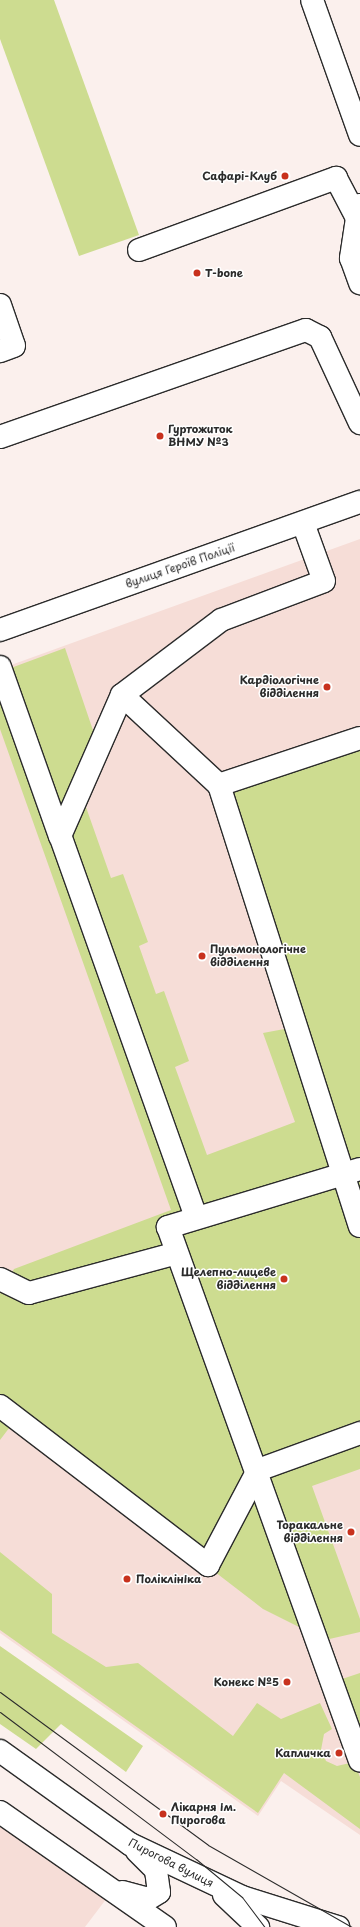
<!DOCTYPE html>
<meta charset="utf-8">
<style>
body{margin:0}
#map{position:relative;width:360px;height:1927px;overflow:hidden;background:#fbf0ed;font-family:"Playpen Sans",sans-serif}
div>[style]{position:absolute}
.built>*{inset:0;background:#f6ddd7}
.green>*{inset:0;background:#cddc90}
.roads{filter:drop-shadow(1px 0 #2b2b2b) drop-shadow(-1px 0 #2b2b2b) drop-shadow(0 1px #2b2b2b) drop-shadow(0 -1px #2b2b2b)}
.minor>*{height:22px;margin:-11px;padding:0 11px;transform-origin:11px;border-radius:11px;background:#fff}
.major>*{height:22px;margin:-11px;padding:0 11px;transform-origin:11px;border-radius:11px;background:#fff}
.tram>*{height:1px;margin:-0.5px;padding:0 0.5px;transform-origin:0.5px;border-radius:0.5px;background:#2b2b2b}
.dots>*{width:11px;height:11px;translate:-50% -50%;box-sizing:border-box;border:2px solid #fff;border-radius:50%}
span{translate:-50% -50%;white-space:nowrap;text-align:center;line-height:1.15;-webkit-text-stroke:3px #fff;paint-order:stroke}
.poi-label{font-size:11px;color:#2b2b2b;font-weight:700}
.right{translate:-100% -50%;text-align:right}
.left{translate:0 -50%;text-align:left}
.street-label{font-size:11px;color:#2b2b2b}
</style>
<div id="map">
<div class="built">
<div style="clip-path:polygon(360px 539px,360px 1835px,281px 1781px,258px 1816px,0 1633px,0 669px)"></div>
<div style="clip-path:polygon(0 1812px,113px 1890px,85px 1927px,0 1927px)"></div>
</div>
<div class="green">
<div style="clip-path:polygon(0 0,54px 0,139px 235px,79px 256px,0 39px)"></div>
<div style="clip-path:polygon(65px 648px,98px 745px,81px 793px,111px 878px,123px 874px,148px 942px,139px 946px,156px 994px,164px 991px,189px 1061px,175px 1067px,207px 1155px,295px 1122px,263px 1033px,295px 1027px,219px 785px,360px 738px,360px 1469px,312px 1486px,360px 1619px,360px 1632px,325px 1640px,263px 1609px,16px 1419px,0 1440px,0 1294px,14px 1269px,171px 1210px,0 729px,0 672px)"></div>
<div style="clip-path:polygon(0 1552px,52px 1594px,52px 1633px,106px 1667px,138px 1663px,233px 1736px,257px 1703px,281px 1719px,320px 1703px,332px 1729px,324px 1734px,321px 1750px,326px 1761px,337px 1766px,354px 1762px,360px 1777px,360px 1829px,284px 1773px,258px 1813px,0 1630px)"></div>
<div style="clip-path:polygon(0 1646px,143px 1746px,126px 1772px,61px 1724px,36px 1749px,0 1724px)"></div>
<div style="clip-path:polygon(360px 1673px,360px 1736px,339px 1680px)"></div>
</div>
<div class="roads">
<div class="minor">
<div style="left:312px;top:0;width:143px;rotate:70.4deg"></div>
<div style="left:359px;top:205px;width:54px;rotate:98.6deg"></div>
<div style="left:351px;top:258px;width:27px;rotate:70deg"></div>
<div style="left:139px;top:250px;width:210px;rotate:-20.1deg"></div>
<div style="left:336px;top:178px;width:45px;rotate:62.3deg"></div>
<div style="left:0;top:305px;width:43px;rotate:71.1deg"></div>
<div style="left:14px;top:346px;width:15px;rotate:160deg"></div>
<div style="left:0;top:437px;width:324px;rotate:-19.3deg"></div>
<div style="left:306px;top:330px;width:16px;rotate:27deg"></div>
<div style="left:320px;top:337px;width:95px;rotate:65.1deg"></div>
<div style="left:0;top:630px;width:382px;rotate:-19.6deg"></div>
<div style="left:0;top:667px;width:179px;rotate:70.5deg"></div>
<div style="left:122px;top:695px;width:132px;rotate:42.9deg"></div>
<div style="left:360px;top:738px;width:149px;rotate:161.6deg"></div>
<div style="left:219px;top:785px;width:463px;rotate:72.3deg"></div>
<div style="left:360px;top:1169px;width:201px;rotate:163.2deg"></div>
<div style="left:168px;top:1227px;width:567px;rotate:70.22deg"></div>
<div style="left:196px;top:1217px;width:405px;rotate:-109.6deg"></div>
<div style="left:60px;top:836px;width:154px;rotate:-66.3deg"></div>
<div style="left:122px;top:695px;width:124px;rotate:-37.1deg"></div>
<div style="left:221px;top:620px;width:110px;rotate:-20.7deg"></div>
<div style="left:324px;top:581px;width:62px;rotate:-109.9deg"></div>
<div style="left:0;top:1279px;width:32px;rotate:26deg"></div>
<div style="left:29px;top:1293px;width:153px;rotate:-15.1deg"></div>
<div style="left:0;top:1406px;width:262px;rotate:37.4deg"></div>
<div style="left:208px;top:1565px;width:107px;rotate:-62.2deg"></div>
<div style="left:258px;top:1470px;width:109px;rotate:-19.9deg"></div>
</div>
<div class="major">
<div style="left:0;top:1751px;width:160px;rotate:35.6deg"></div>
<div style="left:130px;top:1844px;width:124px;rotate:25.3deg"></div>
<div style="left:242px;top:1897px;width:101px;rotate:17.4deg"></div>
<div style="left:0;top:1812px;width:201px;rotate:34.9deg"></div>
<div style="left:122px;top:1892px;width:27px;rotate:15deg"></div>
<div style="left:148px;top:1899px;width:13px;rotate:-32deg"></div>
<div style="left:159px;top:1892px;width:22px;rotate:-98deg"></div>
<div style="left:156px;top:1870px;width:27px;rotate:-135deg"></div>
<div style="left:224px;top:1895px;width:47px;rotate:43.3deg"></div>
</div>
</div>
<div class="tram">
<div style="left:0;top:1692px;width:258px;rotate:36.3deg"></div>
<div style="left:208px;top:1845px;width:166px;rotate:29.7deg"></div>
<div style="left:0;top:1712px;width:245px;rotate:36.9deg"></div>
<div style="left:196px;top:1859px;width:60px;rotate:39.6deg"></div>
<div style="left:242px;top:1897px;width:38px;rotate:53deg"></div>
</div>
<div class="dots">
<div style="left:285px;top:176px;background:#c8321e"></div>
<div style="left:197px;top:273px;background:#c8321e"></div>
<div style="left:160px;top:436px;background:#c8321e"></div>
<div style="left:327px;top:687px;background:#c8321e"></div>
<div style="left:202px;top:956px;background:#c8321e"></div>
<div style="left:284px;top:1279px;background:#c8321e"></div>
<div style="left:351px;top:1532px;background:#c8321e"></div>
<div style="left:127px;top:1579px;background:#c8321e"></div>
<div style="left:287px;top:1682px;background:#c8321e"></div>
<div style="left:339px;top:1753px;background:#c8321e"></div>
<div style="left:163px;top:1814px;background:#c8321e"></div>
</div>
<div class="poi-label">
<span class="right" style="left:277px;top:176px">Сафарі-Клуб</span>
<span class="left" style="left:205px;top:273px">T-bone</span>
<span class="left" style="left:168px;top:436px">Гуртожиток<br>ВНМУ №3</span>
<span class="right" style="left:319px;top:687px">Кардіологічне<br>відділення</span>
<span class="left" style="left:210px;top:956px">Пульмонологічне<br>відділення</span>
<span class="right" style="left:276px;top:1279px">Щелепно-лицеве<br>відділення</span>
<span class="right" style="left:343px;top:1532px">Торакальне<br>відділення</span>
<span class="left" style="left:136px;top:1579px">Поліклініка</span>
<span class="right" style="left:279px;top:1682px">Конекс №5</span>
<span class="right" style="left:331px;top:1753px">Капличка</span>
<span class="left" style="left:171px;top:1814px">Лікарня ім.<br>Пирогова</span>
</div>
<div class="street-label">
<span style="left:180px;top:566px;rotate:-19deg">вулиця Героїв Поліції</span>
<span style="left:171px;top:1863px;rotate:27deg">Пирогова вулиця</span>
</div>
</div>
